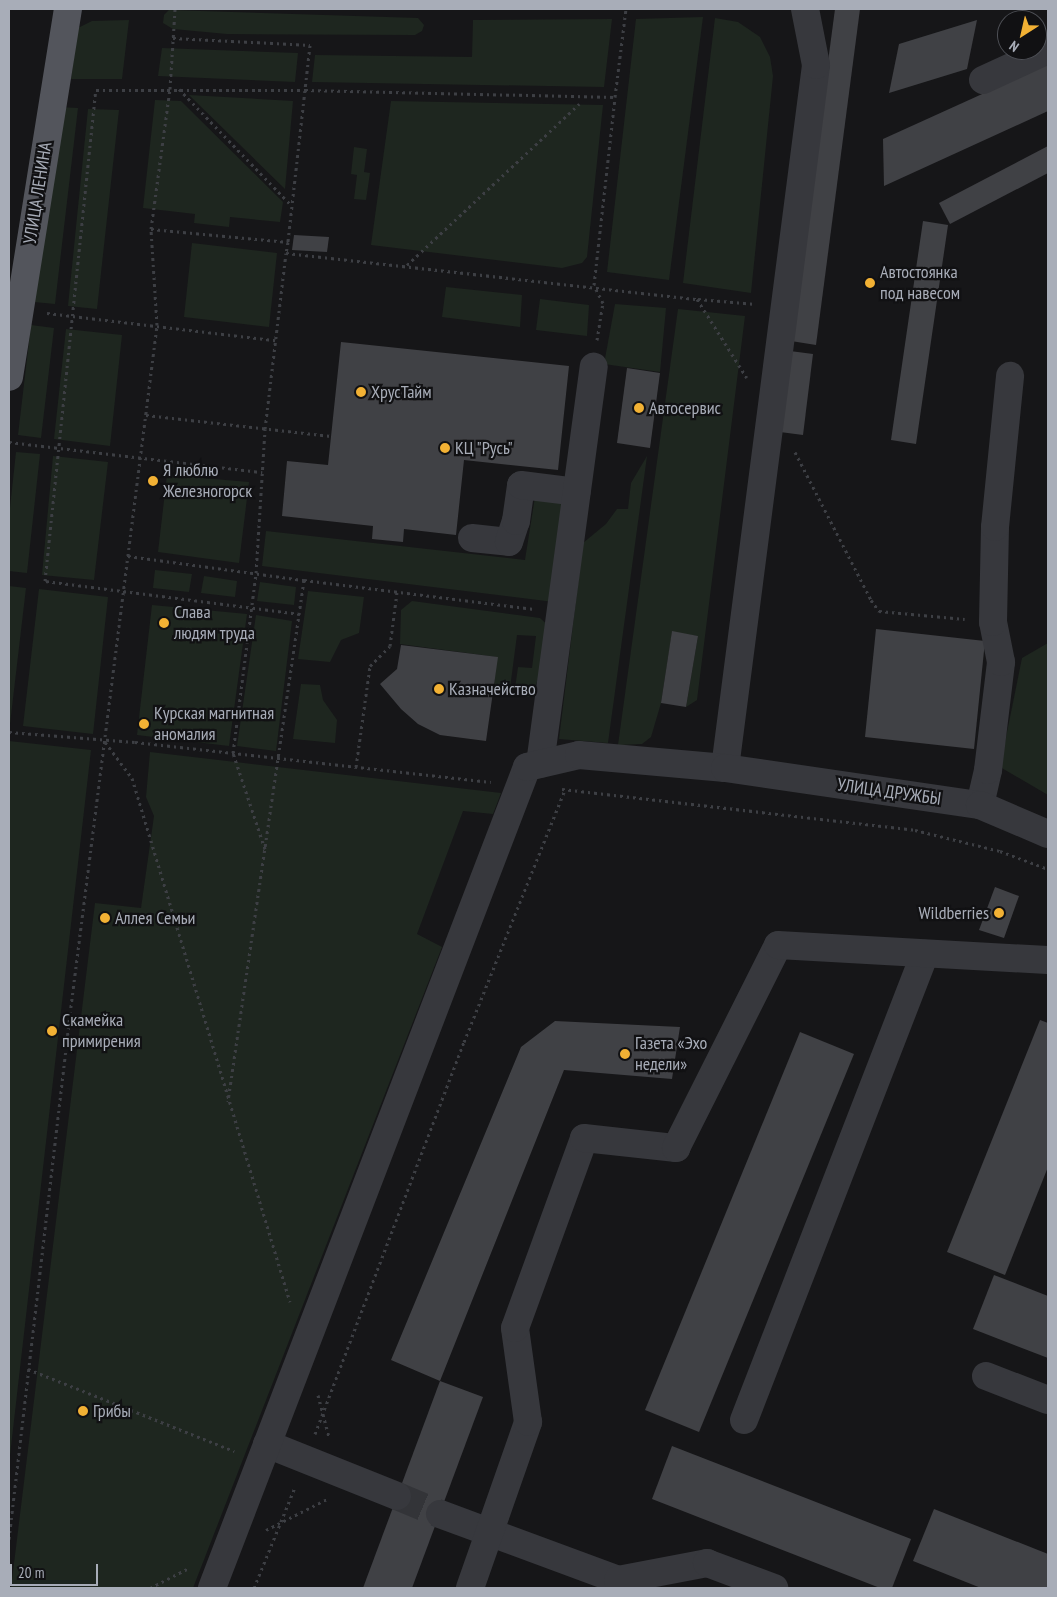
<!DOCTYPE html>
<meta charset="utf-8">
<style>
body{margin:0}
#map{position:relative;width:1057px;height:1597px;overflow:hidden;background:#161618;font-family:"PT Sans Narrow",sans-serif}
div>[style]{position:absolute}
.green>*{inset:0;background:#1e261f}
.building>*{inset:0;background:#404145}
.minor-tunnel>*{height:28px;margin-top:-14px;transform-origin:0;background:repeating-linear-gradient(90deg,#333438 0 28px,transparent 0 42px)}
.path>*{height:3px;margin-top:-1.5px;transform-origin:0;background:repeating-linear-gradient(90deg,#3d3f44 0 2.5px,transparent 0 6.5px)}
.minor>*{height:28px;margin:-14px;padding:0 14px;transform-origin:14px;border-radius:14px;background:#37383d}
.major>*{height:28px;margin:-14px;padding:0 14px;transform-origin:14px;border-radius:14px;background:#53555c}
.dots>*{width:14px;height:14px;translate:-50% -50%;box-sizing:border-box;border:2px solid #111113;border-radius:50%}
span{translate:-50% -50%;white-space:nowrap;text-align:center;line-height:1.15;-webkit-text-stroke:4.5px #111113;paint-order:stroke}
.street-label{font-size:18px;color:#a8adb8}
.poi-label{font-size:18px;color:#a8adb8}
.left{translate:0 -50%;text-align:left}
.right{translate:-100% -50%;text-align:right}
.frame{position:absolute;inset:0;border:10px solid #a8adb8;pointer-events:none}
.north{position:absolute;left:997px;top:10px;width:50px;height:50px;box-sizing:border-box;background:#111113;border:1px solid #4d4f55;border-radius:50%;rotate:215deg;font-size:14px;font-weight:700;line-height:20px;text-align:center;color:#a8adb8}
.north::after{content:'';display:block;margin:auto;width:18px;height:22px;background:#f2b134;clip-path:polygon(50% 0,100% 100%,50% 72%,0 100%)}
.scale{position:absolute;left:10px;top:1564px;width:88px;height:22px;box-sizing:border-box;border:2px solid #a8adb8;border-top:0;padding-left:6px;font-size:15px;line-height:18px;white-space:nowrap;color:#a8adb8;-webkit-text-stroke:4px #111113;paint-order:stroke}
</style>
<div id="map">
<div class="green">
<div style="clip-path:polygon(169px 10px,418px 18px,424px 25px,422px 31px,415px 35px,227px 34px,173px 29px,163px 23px,164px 15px)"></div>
<div style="clip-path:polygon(703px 17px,669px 280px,607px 272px,636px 19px)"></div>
<div style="clip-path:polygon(715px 18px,738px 22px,760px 37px,770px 57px,773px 76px,751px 293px,683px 283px)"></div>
<div style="clip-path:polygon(612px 19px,604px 87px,312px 82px,315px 55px,472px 57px,473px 20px)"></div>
<div style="clip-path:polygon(129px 20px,122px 79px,71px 79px,78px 28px,92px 21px)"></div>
<div style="clip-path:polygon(162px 48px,298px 53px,295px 82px,158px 76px)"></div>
<div style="clip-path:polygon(189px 95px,293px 101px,285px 189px)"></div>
<div style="clip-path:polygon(155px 100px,181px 101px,283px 202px,280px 222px,230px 217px,229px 227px,194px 223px,195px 214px,143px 208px)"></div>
<div style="clip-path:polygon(391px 101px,603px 105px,587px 257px,582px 263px,562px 268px,371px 245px)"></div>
<div style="clip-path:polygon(57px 107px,78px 108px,55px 304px,34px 302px)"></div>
<div style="clip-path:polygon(88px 109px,119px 110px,97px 309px,68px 306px)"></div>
<div style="clip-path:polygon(354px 147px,367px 149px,364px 172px,370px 173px,366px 200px,354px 199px,357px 175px,351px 174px)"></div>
<div style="clip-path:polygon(192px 243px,277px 253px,269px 327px,184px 317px)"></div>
<div style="clip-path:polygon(446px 287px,522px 295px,520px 327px,442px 317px)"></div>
<div style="clip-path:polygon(540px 299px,589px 305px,587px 336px,536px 330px)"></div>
<div style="clip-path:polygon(615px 304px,666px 308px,660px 372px,604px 364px)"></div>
<div style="clip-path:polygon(678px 309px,745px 316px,697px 700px,686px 707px,698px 636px,672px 632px,661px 703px,651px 737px,642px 744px,618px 745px)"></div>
<div style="clip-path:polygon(31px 325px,54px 328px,41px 438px,18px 435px)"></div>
<div style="clip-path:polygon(66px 329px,122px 335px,110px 446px,54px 439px)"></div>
<div style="clip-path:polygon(16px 452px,40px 454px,27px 573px,9px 571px,9px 517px)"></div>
<div style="clip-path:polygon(53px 456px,108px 462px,94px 580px,42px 575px)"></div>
<div style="clip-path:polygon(647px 456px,608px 743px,559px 739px,583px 543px,606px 524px,617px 509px,628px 509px,631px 483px)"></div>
<div style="clip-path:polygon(167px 475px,249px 482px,239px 563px,158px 552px)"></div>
<div style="clip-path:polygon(535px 497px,563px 503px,554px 602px,262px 566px,266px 531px,525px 560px)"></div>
<div style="clip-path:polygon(155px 570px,192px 574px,189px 592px,153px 588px)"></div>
<div style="clip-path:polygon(204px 576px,237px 581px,235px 597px,201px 593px)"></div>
<div style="clip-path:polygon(260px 582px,296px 587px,294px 605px,257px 601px)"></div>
<div style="clip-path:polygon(9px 586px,26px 588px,10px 724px,9px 724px)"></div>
<div style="clip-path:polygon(39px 589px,108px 597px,93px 734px,23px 726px)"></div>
<div style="clip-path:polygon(308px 591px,364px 597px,359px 633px,341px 640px,330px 662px,298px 659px)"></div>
<div style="clip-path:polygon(412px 601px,540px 618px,551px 628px,548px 658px,530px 697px,514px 696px,518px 667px,532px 668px,536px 636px,517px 635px,509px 696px,493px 695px,497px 657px,400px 644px,401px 610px)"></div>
<div style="clip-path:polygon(152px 605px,247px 614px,229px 746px,137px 735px)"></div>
<div style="clip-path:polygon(256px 615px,292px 621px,276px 751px,237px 746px)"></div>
<div style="clip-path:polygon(1048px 643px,1048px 795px,1000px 767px,1022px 658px)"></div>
<div style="clip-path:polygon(301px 684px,320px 685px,323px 700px,337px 720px,335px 743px,293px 739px)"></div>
<div style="clip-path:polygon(9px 741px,91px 750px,9px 1464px)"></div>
<div style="clip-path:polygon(150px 752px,501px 793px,493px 814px,463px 811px,417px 934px,442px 947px,193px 1588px,11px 1588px,95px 903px,141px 908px,154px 816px,146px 797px)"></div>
</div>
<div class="building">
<div style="clip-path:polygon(835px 9px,860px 9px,816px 345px,791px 341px)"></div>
<div style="clip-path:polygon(977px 20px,967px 69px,889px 93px,899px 44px)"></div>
<div style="clip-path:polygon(1048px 64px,1048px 111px,884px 186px,883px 139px)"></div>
<div style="clip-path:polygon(1048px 146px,1048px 173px,950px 224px,939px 203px)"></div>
<div style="clip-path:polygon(923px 221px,948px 225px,916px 444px,891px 440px)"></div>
<div style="clip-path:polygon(294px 235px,329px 237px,327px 252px,292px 250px)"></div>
<div style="clip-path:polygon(341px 342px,569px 366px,558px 470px,464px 460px,456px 535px,404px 529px,403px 542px,372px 539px,373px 526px,282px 516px,287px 461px,328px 465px)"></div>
<div style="clip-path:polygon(790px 351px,813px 354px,803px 435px,780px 432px)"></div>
<div style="clip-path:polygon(627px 368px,660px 373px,650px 448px,617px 443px)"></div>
<div style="clip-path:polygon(876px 629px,985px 641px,974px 749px,865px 737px)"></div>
<div style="clip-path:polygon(672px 631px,698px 636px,686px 707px,661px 703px)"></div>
<div style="clip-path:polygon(401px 645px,498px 657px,486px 741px,440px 735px,418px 724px,401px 709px,380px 684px,397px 669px)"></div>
<div style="clip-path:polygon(995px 887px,1019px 896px,1004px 938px,979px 930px)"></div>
<div style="clip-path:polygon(1040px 1020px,1048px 1023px,1048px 1167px,1005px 1275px,947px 1252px)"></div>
<div style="clip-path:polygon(555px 1021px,680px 1027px,672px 1079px,564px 1070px,440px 1381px,391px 1360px,521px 1047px)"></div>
<div style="clip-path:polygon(800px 1032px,854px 1054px,699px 1432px,645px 1410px)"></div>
<div style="clip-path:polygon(994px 1275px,1048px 1296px,1048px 1358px,973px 1329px)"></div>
<div style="clip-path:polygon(440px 1381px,483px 1397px,412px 1588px,363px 1588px)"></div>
<div style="clip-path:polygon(672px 1446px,911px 1539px,892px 1588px,880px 1588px,652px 1499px)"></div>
<div style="clip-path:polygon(934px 1509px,1048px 1554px,1048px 1588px,981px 1588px,913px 1561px)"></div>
</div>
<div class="minor-tunnel">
<div style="left:397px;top:1496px;width:47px;rotate:22.7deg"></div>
</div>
<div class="path">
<div style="left:173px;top:38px;width:137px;rotate:2.9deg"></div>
<div style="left:310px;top:45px;width:198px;rotate:96.4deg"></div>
<div style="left:179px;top:89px;width:161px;rotate:46deg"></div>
<div style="left:151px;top:229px;width:138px;rotate:5.4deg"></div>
<div style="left:288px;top:242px;width:11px;rotate:100deg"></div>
<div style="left:286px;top:253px;width:414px;rotate:6.4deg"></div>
<div style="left:697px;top:299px;width:93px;rotate:57.7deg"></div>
<div style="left:407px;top:265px;width:236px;rotate:-43.1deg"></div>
<div style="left:698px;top:299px;width:58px;rotate:4.9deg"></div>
<div style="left:47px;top:313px;width:230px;rotate:6.8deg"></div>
<div style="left:597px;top:340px;width:37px;rotate:-81deg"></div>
<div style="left:603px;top:303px;width:20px;rotate:-117deg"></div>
<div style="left:594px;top:285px;width:189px;rotate:-83.6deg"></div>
<div style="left:146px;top:415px;width:186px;rotate:6.5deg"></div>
<div style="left:9px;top:442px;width:255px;rotate:6.8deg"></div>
<div style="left:795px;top:452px;width:166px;rotate:62.8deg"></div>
<div style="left:871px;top:600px;width:14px;rotate:54deg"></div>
<div style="left:879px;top:611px;width:86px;rotate:5.3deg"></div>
<div style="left:128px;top:556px;width:178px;rotate:7.8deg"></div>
<div style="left:304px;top:580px;width:527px;rotate:98.3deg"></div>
<div style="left:304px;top:580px;width:230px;rotate:7.2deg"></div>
<div style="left:300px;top:614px;width:257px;rotate:-172.6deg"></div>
<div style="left:45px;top:581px;width:494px;rotate:-84.1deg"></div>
<div style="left:96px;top:90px;width:209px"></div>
<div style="left:305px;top:90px;width:310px;rotate:1.3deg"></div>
<div style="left:615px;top:97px;width:89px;rotate:-82.9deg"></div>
<div style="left:9px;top:732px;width:126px;rotate:4.5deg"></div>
<div style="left:135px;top:742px;width:358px;rotate:6.4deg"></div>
<div style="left:105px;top:742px;width:45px;rotate:53.1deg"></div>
<div style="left:132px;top:778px;width:547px;rotate:73.22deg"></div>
<div style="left:356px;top:767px;width:102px;rotate:-82.1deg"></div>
<div style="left:370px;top:666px;width:28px;rotate:-45deg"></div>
<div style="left:390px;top:646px;width:54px;rotate:-82.6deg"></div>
<div style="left:562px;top:789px;width:355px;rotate:6.6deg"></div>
<div style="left:915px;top:830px;width:88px;rotate:13.9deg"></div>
<div style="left:1000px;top:851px;width:51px;rotate:20.6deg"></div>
<div style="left:265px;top:849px;width:101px;rotate:-108.4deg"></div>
<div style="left:233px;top:753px;width:181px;rotate:-82.7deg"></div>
<div style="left:256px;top:573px;width:144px;rotate:-86.4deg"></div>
<div style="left:265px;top:429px;width:177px;rotate:-83.2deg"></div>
<div style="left:28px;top:1369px;width:222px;rotate:21.7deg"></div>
<div style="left:318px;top:1395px;width:43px;rotate:75.3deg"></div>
<div style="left:315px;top:1434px;width:419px;rotate:-69.2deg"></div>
<div style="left:464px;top:1042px;width:271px;rotate:-68.2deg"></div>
<div style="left:266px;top:1530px;width:68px;rotate:-26.9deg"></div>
<div style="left:9px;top:1539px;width:529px;rotate:-83.37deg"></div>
<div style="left:70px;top:1014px;width:694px;rotate:-82.8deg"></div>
<div style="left:157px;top:325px;width:96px;rotate:-93.6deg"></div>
<div style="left:151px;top:229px;width:141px;rotate:-82.3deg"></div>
<div style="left:170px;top:89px;width:80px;rotate:-86.4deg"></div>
<div style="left:150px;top:1588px;width:44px;rotate:-27.1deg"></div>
<div style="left:254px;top:1588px;width:109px;rotate:-67.9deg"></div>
</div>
<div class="minor">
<div style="left:983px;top:80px;width:72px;rotate:-24.8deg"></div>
<div style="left:472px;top:538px;width:37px;rotate:6deg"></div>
<div style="left:509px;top:542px;width:22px;rotate:-72deg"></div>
<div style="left:516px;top:521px;width:36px;rotate:-82deg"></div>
<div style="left:521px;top:485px;width:56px;rotate:7.1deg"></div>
<div style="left:540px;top:764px;width:401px;rotate:-82.3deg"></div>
<div style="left:725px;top:768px;width:709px;rotate:-82.62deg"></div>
<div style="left:816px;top:65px;width:57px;rotate:-101.1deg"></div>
<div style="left:980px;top:805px;width:36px;rotate:-77deg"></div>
<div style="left:988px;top:770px;width:109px;rotate:-83.1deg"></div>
<div style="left:1001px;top:662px;width:41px;rotate:-101.3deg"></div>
<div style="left:993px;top:622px;width:95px;rotate:-88.8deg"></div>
<div style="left:995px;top:527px;width:152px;rotate:-84.3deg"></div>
<div style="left:986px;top:1376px;width:66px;rotate:21.2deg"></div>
<div style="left:744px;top:1420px;width:500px;rotate:-68.8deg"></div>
<div style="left:267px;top:1444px;width:140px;rotate:21.8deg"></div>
<div style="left:440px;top:1514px;width:190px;rotate:20.3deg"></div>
<div style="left:618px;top:1580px;width:91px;rotate:-10.8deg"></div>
<div style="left:707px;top:1563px;width:72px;rotate:20.5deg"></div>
<div style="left:212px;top:1588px;width:879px;rotate:-69.01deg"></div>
<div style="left:527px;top:767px;width:53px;rotate:-13deg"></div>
<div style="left:579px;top:755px;width:147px;rotate:5.1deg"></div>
<div style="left:725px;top:768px;width:258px;rotate:8.3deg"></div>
<div style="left:980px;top:805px;width:74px;rotate:23.1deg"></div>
<div style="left:470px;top:1588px;width:176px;rotate:-70.7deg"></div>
<div style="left:528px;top:1422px;width:95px;rotate:-97.9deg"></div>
<div style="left:515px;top:1328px;width:202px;rotate:-70deg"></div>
<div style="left:584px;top:1138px;width:93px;rotate:6.2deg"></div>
<div style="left:676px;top:1148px;width:227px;rotate:-63.3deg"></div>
<div style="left:778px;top:945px;width:270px;rotate:3.2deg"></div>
</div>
<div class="major">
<div style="left:9px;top:377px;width:373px;rotate:-80.9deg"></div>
</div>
<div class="dots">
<div style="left:870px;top:283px;background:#f2b134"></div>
<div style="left:361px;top:392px;background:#f2b134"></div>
<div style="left:639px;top:408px;background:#f2b134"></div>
<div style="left:445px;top:448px;background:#f2b134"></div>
<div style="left:153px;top:481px;background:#f2b134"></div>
<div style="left:164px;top:623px;background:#f2b134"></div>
<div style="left:439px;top:689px;background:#f2b134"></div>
<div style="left:144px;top:724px;background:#f2b134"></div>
<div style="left:999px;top:913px;background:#f2b134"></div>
<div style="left:105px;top:918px;background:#f2b134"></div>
<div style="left:52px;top:1031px;background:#f2b134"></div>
<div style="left:625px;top:1054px;background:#f2b134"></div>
<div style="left:83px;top:1411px;background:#f2b134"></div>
</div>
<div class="street-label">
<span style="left:38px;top:193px;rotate:-81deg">УЛИЦА ЛЕНИНА</span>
<span style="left:889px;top:792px;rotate:8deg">УЛИЦА ДРУЖБЫ</span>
</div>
<div class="poi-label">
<span class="left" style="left:880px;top:283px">Автостоянка<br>под навесом</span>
<span class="left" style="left:371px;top:392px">ХрусТайм</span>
<span class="left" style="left:649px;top:408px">Автосервис</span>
<span class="left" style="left:455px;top:448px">КЦ "Русь"</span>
<span class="left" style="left:163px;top:481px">Я люблю<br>Железногорск</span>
<span class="left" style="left:174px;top:623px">Слава<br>людям труда</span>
<span class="left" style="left:449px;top:689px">Казначейство</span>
<span class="left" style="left:154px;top:724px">Курская магнитная<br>аномалия</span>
<span class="right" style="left:989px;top:913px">Wildberries</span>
<span class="left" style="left:115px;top:918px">Аллея Семьи</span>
<span class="left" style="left:62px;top:1031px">Скамейка<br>примирения</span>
<span class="left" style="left:635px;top:1054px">Газета «Эхо<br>недели»</span>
<span class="left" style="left:93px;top:1411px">Грибы</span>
</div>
<div class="frame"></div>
<div class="north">N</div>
<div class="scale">20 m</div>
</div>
